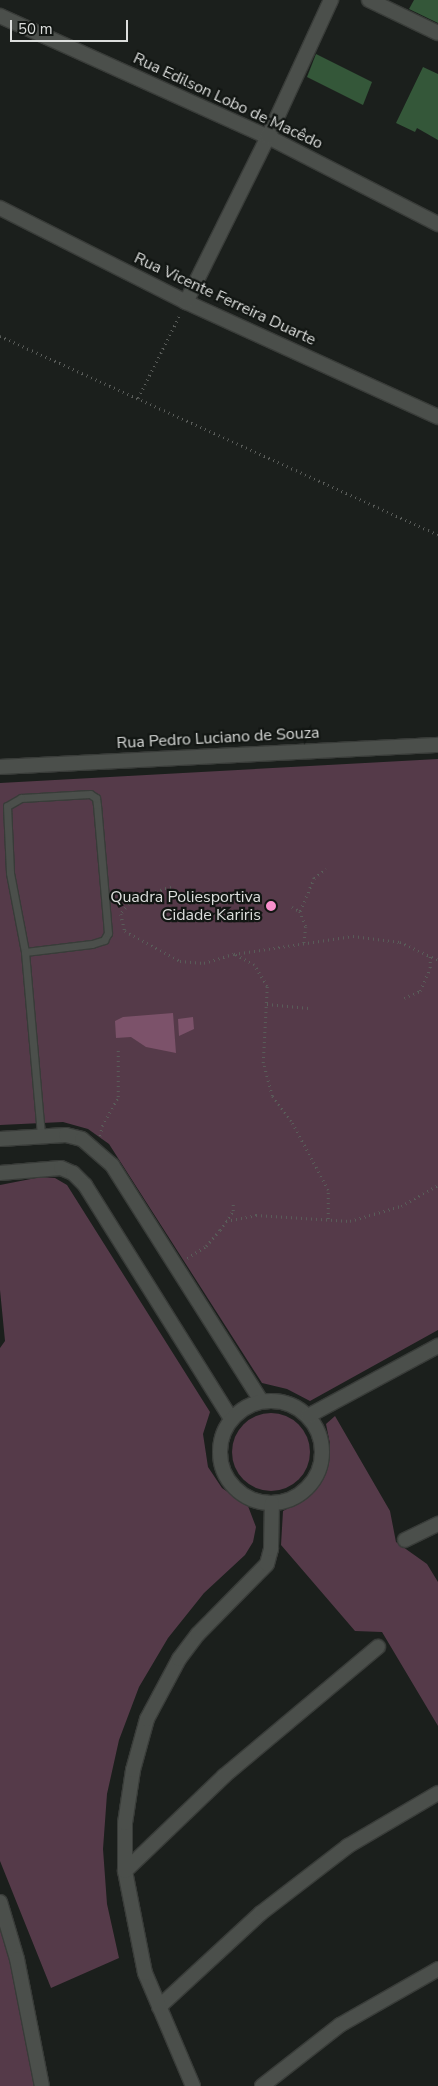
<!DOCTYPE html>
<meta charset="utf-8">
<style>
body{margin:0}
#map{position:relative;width:438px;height:2086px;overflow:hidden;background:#1b1f1c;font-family:"Nunito Sans",sans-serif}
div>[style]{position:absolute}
.green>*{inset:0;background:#553a49}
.round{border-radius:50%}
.water>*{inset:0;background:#7c526a}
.building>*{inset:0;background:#345739}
.path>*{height:2.5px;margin-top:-1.25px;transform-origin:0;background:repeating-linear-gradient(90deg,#595c59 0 1px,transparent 0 5px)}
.roads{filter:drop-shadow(1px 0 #393c39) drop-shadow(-1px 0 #393c39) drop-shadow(0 1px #393c39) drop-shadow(0 -1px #393c39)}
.service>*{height:7px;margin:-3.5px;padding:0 3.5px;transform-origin:3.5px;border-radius:3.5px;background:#4b4f4b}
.minor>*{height:14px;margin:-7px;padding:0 7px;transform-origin:7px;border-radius:7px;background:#4b4f4b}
.minor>.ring{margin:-7px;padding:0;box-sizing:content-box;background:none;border:14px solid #4b4f4b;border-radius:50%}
.dots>*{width:14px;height:14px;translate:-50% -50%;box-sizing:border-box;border:2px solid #121613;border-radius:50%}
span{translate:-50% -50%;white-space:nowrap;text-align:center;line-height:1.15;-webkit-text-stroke:4.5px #121613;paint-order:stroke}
.street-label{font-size:16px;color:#dcdedc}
.poi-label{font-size:16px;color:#dcdedc}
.right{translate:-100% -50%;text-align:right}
.scale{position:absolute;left:10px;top:20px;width:118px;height:22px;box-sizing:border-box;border:2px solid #dcdedc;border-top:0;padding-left:6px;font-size:15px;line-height:18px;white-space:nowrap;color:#dcdedc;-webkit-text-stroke:4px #121613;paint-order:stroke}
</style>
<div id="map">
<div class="green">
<div style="clip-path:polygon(438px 759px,438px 1330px,310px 1401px,287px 1389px,262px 1383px,109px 1144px,88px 1129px,63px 1122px,0 1125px,0 783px)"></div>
<div style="clip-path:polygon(41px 1177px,55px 1178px,67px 1185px,210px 1412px,203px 1434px,208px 1467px,222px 1488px,248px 1506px,256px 1527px,253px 1542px,245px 1555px,204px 1593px,168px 1638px,139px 1687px,119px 1740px,107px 1794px,103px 1849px,107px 1904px,119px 1958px,51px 1988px,0 1861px,0 1348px,5px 1341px,0 1290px,0 1185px)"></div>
<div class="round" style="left:232px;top:1413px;width:78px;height:78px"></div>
<div style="clip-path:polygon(335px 1416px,390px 1511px,396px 1542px,427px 1564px,438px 1582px,438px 1726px,382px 1632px,355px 1631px,281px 1545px,283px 1511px,304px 1500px,325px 1473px,330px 1444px,326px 1424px)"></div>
<div style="clip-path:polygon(0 1926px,12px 1966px,37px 2086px,0 2086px)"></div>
</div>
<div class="water">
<div style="clip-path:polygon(173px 1013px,176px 1053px,146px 1047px,131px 1037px,116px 1038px,115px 1021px,123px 1017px)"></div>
<div style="clip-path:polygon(193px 1017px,194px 1029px,179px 1036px,178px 1019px)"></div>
</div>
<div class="building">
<div style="clip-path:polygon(414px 0,438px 0,438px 23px,409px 9px)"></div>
<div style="clip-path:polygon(316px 54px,372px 82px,363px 105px,307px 77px)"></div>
<div style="clip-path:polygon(423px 67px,438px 74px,438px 140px,417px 128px,415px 132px,396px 123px)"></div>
</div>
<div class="path">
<div style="left:0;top:336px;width:481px;rotate:24.4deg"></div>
<div style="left:138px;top:398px;width:94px;rotate:-63.4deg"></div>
<div style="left:171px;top:887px;width:41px;rotate:161.6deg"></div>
<div style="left:132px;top:900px;width:18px;rotate:128deg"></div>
<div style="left:121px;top:914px;width:17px;rotate:77deg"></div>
<div style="left:125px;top:931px;width:63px;rotate:28.6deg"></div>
<div style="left:180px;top:961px;width:24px;rotate:5deg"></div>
<div style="left:204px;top:963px;width:31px;rotate:-17deg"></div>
<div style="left:292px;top:907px;width:9px;rotate:27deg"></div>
<div style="left:300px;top:911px;width:17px;rotate:69deg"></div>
<div style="left:306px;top:927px;width:17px;rotate:97deg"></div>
<div style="left:300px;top:911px;width:36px;rotate:-67deg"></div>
<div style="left:314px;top:878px;width:15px;rotate:-37deg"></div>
<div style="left:404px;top:998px;width:17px;rotate:-24deg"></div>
<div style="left:420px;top:991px;width:25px;rotate:-67deg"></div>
<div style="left:430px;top:968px;width:14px;rotate:-90deg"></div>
<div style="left:267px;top:1004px;width:42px;rotate:5.4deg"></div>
<div style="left:100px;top:1136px;width:10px;rotate:-79deg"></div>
<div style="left:102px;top:1126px;width:33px;rotate:-61deg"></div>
<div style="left:118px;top:1097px;width:47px;rotate:-90deg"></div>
<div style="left:328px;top:1219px;width:29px;rotate:-90deg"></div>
<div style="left:328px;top:1190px;width:78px;rotate:-118.2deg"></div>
<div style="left:291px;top:1121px;width:31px;rotate:-127deg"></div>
<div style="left:272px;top:1096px;width:34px;rotate:-105deg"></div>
<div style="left:263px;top:1063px;width:77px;rotate:-87deg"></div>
<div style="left:267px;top:986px;width:25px;rotate:-122deg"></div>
<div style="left:254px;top:965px;width:23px;rotate:-151deg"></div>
<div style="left:234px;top:954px;width:120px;rotate:-8.6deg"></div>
<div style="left:353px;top:936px;width:47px;rotate:7.3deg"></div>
<div style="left:400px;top:942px;width:42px;rotate:25.3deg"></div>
<div style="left:226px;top:1221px;width:31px;rotate:-11deg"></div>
<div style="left:256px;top:1215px;width:94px;rotate:3.7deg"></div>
<div style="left:350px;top:1221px;width:53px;rotate:-16.4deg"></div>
<div style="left:401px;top:1206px;width:43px;rotate:-29.6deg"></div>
<div style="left:187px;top:1258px;width:22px;rotate:-32deg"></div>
<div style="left:206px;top:1246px;width:21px;rotate:-49deg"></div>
<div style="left:220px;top:1230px;width:23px;rotate:-56deg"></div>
<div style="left:233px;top:1211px;width:8px;rotate:-90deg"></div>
</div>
<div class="roads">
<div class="service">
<div style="left:25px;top:952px;width:67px;rotate:-6.8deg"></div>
<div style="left:92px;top:944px;width:13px;rotate:-18deg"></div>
<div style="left:104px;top:940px;width:8px;rotate:-60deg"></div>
<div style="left:108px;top:933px;width:128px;rotate:-94.9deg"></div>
<div style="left:97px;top:805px;width:7px;rotate:-98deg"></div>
<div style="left:96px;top:798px;width:7px;rotate:-146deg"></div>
<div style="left:90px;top:794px;width:69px;rotate:176.7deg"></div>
<div style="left:21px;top:798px;width:16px;rotate:150deg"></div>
<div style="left:7px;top:806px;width:67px;rotate:87.4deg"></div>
<div style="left:10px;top:873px;width:80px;rotate:79.2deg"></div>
<div style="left:25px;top:952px;width:184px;rotate:85deg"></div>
</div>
<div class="minor">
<div style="left:369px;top:0;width:76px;rotate:25.6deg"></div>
<div style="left:0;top:16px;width:294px;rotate:24.3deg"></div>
<div style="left:268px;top:137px;width:191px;rotate:27.1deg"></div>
<div style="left:0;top:208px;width:208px;rotate:26.8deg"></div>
<div style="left:186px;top:302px;width:277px;rotate:24.5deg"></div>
<div style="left:186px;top:302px;width:184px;rotate:-63.6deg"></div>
<div style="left:268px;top:137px;width:151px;rotate:-65.3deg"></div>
<div style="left:0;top:767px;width:439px;rotate:-2.9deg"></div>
<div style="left:0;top:1139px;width:66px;rotate:-3.5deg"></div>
<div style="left:66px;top:1135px;width:16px;rotate:14deg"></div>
<div style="left:82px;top:1139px;width:40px;rotate:41deg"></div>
<div style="left:112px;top:1165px;width:279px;rotate:57.7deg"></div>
<div style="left:0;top:1173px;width:61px;rotate:-4.7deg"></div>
<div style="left:61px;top:1168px;width:13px;rotate:23deg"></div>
<div style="left:73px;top:1173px;width:17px;rotate:45deg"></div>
<div style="left:85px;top:1185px;width:276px;rotate:58deg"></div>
<div class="ring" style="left:220px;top:1401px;width:88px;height:88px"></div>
<div style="left:308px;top:1416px;width:148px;rotate:-28.3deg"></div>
<div style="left:405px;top:1540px;width:37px;rotate:-26deg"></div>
<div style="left:125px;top:1871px;width:137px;rotate:-43.8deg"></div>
<div style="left:224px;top:1776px;width:201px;rotate:-40deg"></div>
<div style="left:0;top:1902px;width:59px;rotate:73.4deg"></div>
<div style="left:17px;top:1959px;width:129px;rotate:78.9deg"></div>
<div style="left:159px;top:2007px;width:139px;rotate:-42.7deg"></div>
<div style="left:261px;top:1913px;width:110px;rotate:-37.6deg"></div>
<div style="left:348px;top:1846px;width:104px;rotate:-30.5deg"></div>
<div style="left:193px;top:2086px;width:123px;rotate:-113deg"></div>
<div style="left:145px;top:1973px;width:104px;rotate:-101.1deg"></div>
<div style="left:125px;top:1871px;width:48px;rotate:-90deg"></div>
<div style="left:125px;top:1823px;width:54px;rotate:-81.4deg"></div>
<div style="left:133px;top:1770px;width:53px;rotate:-74.6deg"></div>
<div style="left:147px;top:1719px;width:68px;rotate:-61.9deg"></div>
<div style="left:179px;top:1659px;width:31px;rotate:-53deg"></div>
<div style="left:198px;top:1634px;width:98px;rotate:-45.4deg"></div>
<div style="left:267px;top:1564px;width:16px;rotate:-75deg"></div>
<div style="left:271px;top:1549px;width:46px;rotate:-88.8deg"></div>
<div style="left:262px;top:2086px;width:99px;rotate:-38deg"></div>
<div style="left:340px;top:2025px;width:113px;rotate:-29.7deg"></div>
</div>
</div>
<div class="dots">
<div style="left:271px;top:906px;background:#f890cc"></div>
</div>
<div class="street-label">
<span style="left:228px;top:101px;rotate:25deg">Rua Edilson Lobo de Macêdo</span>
<span style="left:225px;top:299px;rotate:25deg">Rua Vicente Ferreira Duarte</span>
<span style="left:218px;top:738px;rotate:-3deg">Rua Pedro Luciano de Souza</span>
</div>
<div class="poi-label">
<span class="right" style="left:261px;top:906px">Quadra Poliesportiva<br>Cidade Kariris</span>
</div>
<div class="scale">50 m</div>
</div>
